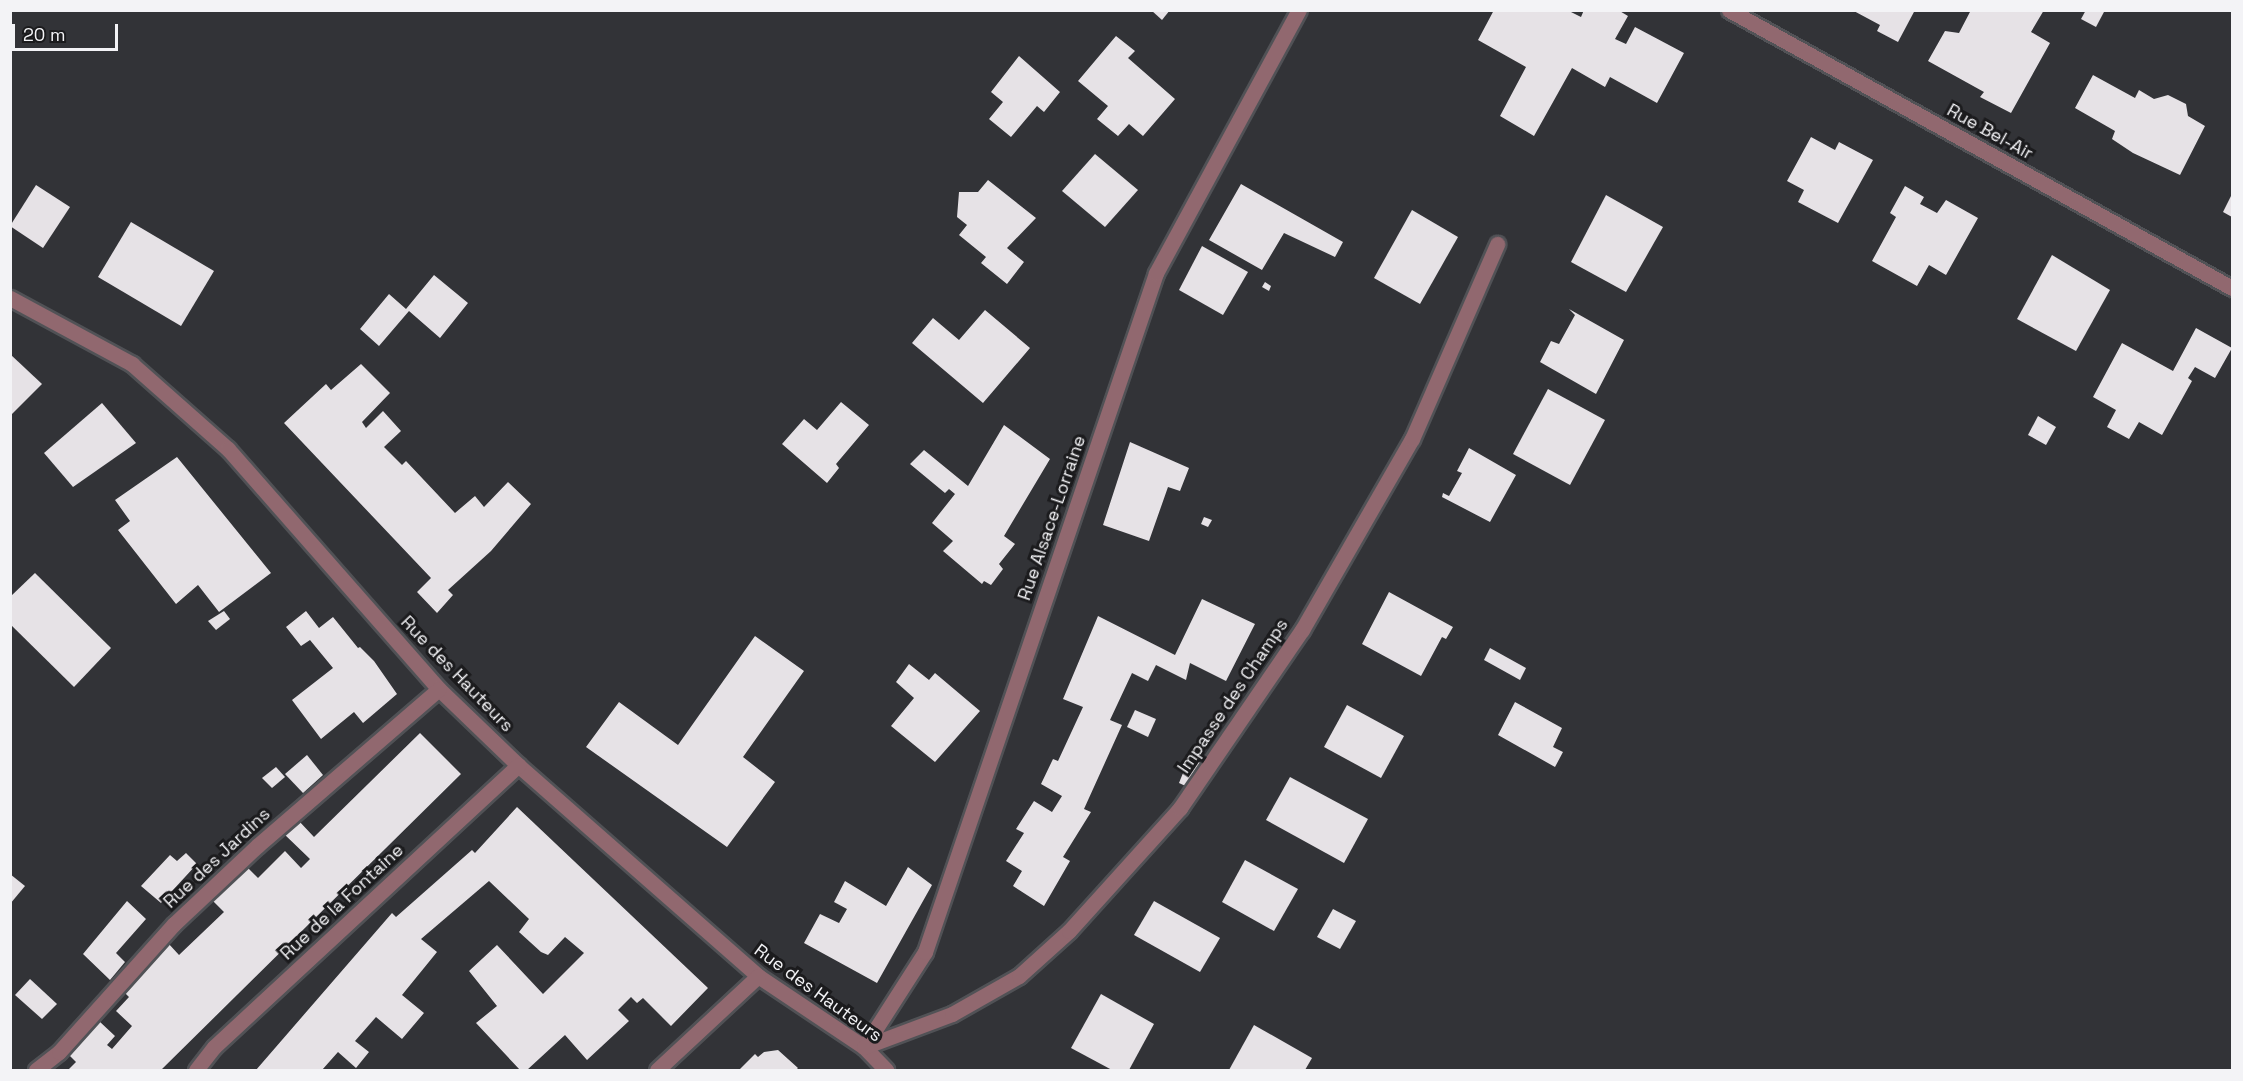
<!DOCTYPE html>
<style>
body{margin:0}
#map{position:relative;width:2243px;height:1081px;overflow:hidden;background:#323337;font-family:"Space Grotesk",sans-serif}
div>[style]{position:absolute}
.building>*{inset:0;background:#e6e2e6}
.roads{filter:drop-shadow(2px 0 #515256) drop-shadow(-2px 0 #515256) drop-shadow(0 2px #515256) drop-shadow(0 -2px #515256)}
.minor>*{height:15px;margin:-7.5px;padding:0 7.5px;transform-origin:7.5px;border-radius:7.5px;background:#91686f}
span{translate:-50% -50%;white-space:nowrap;text-align:center;line-height:1.15;-webkit-text-stroke:6px #1b1b1d;paint-order:stroke}
.street-label{font-size:18px;color:#f3f3f6}
.frame{position:absolute;inset:0;border:12px solid #f3f3f6;pointer-events:none}
.scale{position:absolute;left:12px;top:24px;width:106px;height:27px;box-sizing:border-box;border:3px solid #f3f3f6;border-top:0;padding-left:8px;font-size:18px;line-height:21px;white-space:nowrap;color:#f3f3f6;-webkit-text-stroke:4px #1b1b1d;paint-order:stroke}
</style>
<div id="map">
<div class="building">
<div style="clip-path:polygon(1151px 10px,1170px 10px,1162px 20px)"></div>
<div style="clip-path:polygon(1494px 10px,1567px 10px,1581px 17px,1584px 10px,1618px 10px,1628px 16px,1615px 39px,1626px 44px,1635px 27px,1684px 53px,1657px 103px,1610px 77px,1605px 87px,1572px 68px,1534px 136px,1500px 116px,1526px 67px,1478px 40px)"></div>
<div style="clip-path:polygon(1852px 10px,1915px 10px,1898px 42px,1877px 31px,1880px 25px)"></div>
<div style="clip-path:polygon(1971px 10px,2044px 10px,2031px 32px,2050px 43px,2011px 113px,1980px 97px,1984px 92px,1928px 61px,1945px 31px,1959px 33px)"></div>
<div style="clip-path:polygon(2086px 10px,2105px 10px,2096px 27px,2081px 19px)"></div>
<div style="clip-path:polygon(1116px 36px,1135px 51px,1128px 58px,1175px 99px,1143px 136px,1129px 124px,1118px 136px,1097px 119px,1108px 106px,1078px 81px)"></div>
<div style="clip-path:polygon(1019px 56px,1060px 92px,1044px 112px,1037px 106px,1011px 137px,989px 119px,1003px 102px,991px 92px)"></div>
<div style="clip-path:polygon(2093px 75px,2135px 98px,2139px 90px,2154px 99px,2168px 95px,2186px 104px,2188px 116px,2205px 126px,2180px 175px,2133px 153px,2112px 139px,2115px 131px,2075px 108px)"></div>
<div style="clip-path:polygon(1811px 137px,1835px 150px,1839px 142px,1873px 160px,1838px 223px,1798px 202px,1804px 190px,1787px 181px)"></div>
<div style="clip-path:polygon(1095px 154px,1138px 190px,1105px 227px,1062px 191px)"></div>
<div style="clip-path:polygon(988px 180px,1036px 218px,1007px 248px,1024px 262px,1007px 284px,981px 263px,986px 257px,959px 235px,967px 225px,957px 217px,959px 192px,978px 192px)"></div>
<div style="clip-path:polygon(1241px 184px,1343px 242px,1335px 257px,1284px 233px,1262px 270px,1209px 240px)"></div>
<div style="clip-path:polygon(36px 185px,70px 207px,43px 248px,10px 226px)"></div>
<div style="clip-path:polygon(1905px 186px,1924px 197px,1920px 204px,1937px 213px,1946px 200px,1978px 218px,1946px 275px,1929px 265px,1917px 286px,1872px 261px,1896px 217px,1890px 213px)"></div>
<div style="clip-path:polygon(2232px 194px,2232px 217px,2223px 212px)"></div>
<div style="clip-path:polygon(1606px 195px,1663px 227px,1626px 292px,1571px 262px)"></div>
<div style="clip-path:polygon(1412px 210px,1458px 237px,1420px 304px,1374px 278px)"></div>
<div style="clip-path:polygon(131px 222px,214px 271px,181px 326px,98px 277px)"></div>
<div style="clip-path:polygon(1202px 246px,1248px 272px,1223px 315px,1179px 290px)"></div>
<div style="clip-path:polygon(2052px 255px,2110px 290px,2076px 351px,2017px 319px)"></div>
<div style="clip-path:polygon(434px 275px,468px 303px,440px 338px,409px 311px,379px 346px,360px 329px,389px 294px,406px 309px)"></div>
<div style="clip-path:polygon(1265px 282px,1271px 286px,1269px 291px,1262px 287px)"></div>
<div style="clip-path:polygon(1569px 309px,1624px 340px,1596px 394px,1540px 362px,1551px 341px,1559px 344px,1575px 315px)"></div>
<div style="clip-path:polygon(985px 310px,1030px 348px,983px 403px,912px 343px,933px 318px,959px 340px)"></div>
<div style="clip-path:polygon(2196px 328px,2232px 348px,2215px 378px,2195px 367px,2188px 378px,2192px 381px,2162px 435px,2139px 422px,2129px 439px,2107px 427px,2116px 410px,2093px 397px,2122px 343px,2173px 371px)"></div>
<div style="clip-path:polygon(10px 354px,42px 384px,10px 416px)"></div>
<div style="clip-path:polygon(361px 364px,390px 393px,362px 422px,366px 428px,383px 411px,401px 431px,384px 447px,402px 465px,406px 461px,455px 513px,475px 496px,484px 507px,508px 482px,531px 504px,491px 551px,448px 590px,453px 595px,437px 613px,417px 592px,431px 578px,284px 423px,326px 384px,331px 390px)"></div>
<div style="clip-path:polygon(1548px 389px,1605px 420px,1570px 485px,1513px 454px)"></div>
<div style="clip-path:polygon(841px 402px,869px 425px,836px 464px,839px 468px,827px 483px,782px 444px,804px 419px,817px 430px)"></div>
<div style="clip-path:polygon(102px 403px,136px 443px,73px 487px,44px 453px)"></div>
<div style="clip-path:polygon(2038px 416px,2056px 427px,2046px 445px,2028px 435px)"></div>
<div style="clip-path:polygon(1004px 425px,1050px 459px,1004px 536px,1015px 544px,999px 564px,1003px 569px,991px 585px,984px 581px,982px 584px,943px 551px,953px 541px,932px 523px,955px 494px,949px 489px,945px 493px,910px 464px,924px 450px,968px 486px)"></div>
<div style="clip-path:polygon(1130px 442px,1189px 468px,1180px 491px,1168px 487px,1149px 541px,1103px 525px)"></div>
<div style="clip-path:polygon(1469px 448px,1516px 475px,1490px 522px,1442px 497px,1443px 493px,1449px 496px,1462px 473px,1457px 471px)"></div>
<div style="clip-path:polygon(177px 457px,271px 573px,219px 612px,198px 585px,176px 604px,118px 530px,130px 521px,115px 500px)"></div>
<div style="clip-path:polygon(1204px 517px,1212px 520px,1208px 527px,1201px 524px)"></div>
<div style="clip-path:polygon(35px 573px,111px 648px,74px 687px,10px 624px,10px 597px)"></div>
<div style="clip-path:polygon(1389px 592px,1453px 627px,1446px 639px,1442px 637px,1421px 676px,1362px 644px)"></div>
<div style="clip-path:polygon(1202px 599px,1255px 624px,1226px 681px,1190px 663px,1186px 680px,1156px 665px,1148px 681px,1132px 673px,1110px 720px,1122px 725px,1084px 809px,1091px 812px,1063px 857px,1070px 861px,1044px 906px,1013px 886px,1022px 871px,1006px 861px,1024px 833px,1016px 829px,1034px 801px,1052px 812px,1062px 796px,1041px 784px,1053px 759px,1058px 761px,1083px 707px,1063px 699px,1098px 616px,1175px 655px)"></div>
<div style="clip-path:polygon(224px 611px,230px 619px,216px 630px,208px 621px)"></div>
<div style="clip-path:polygon(306px 611px,319px 628px,333px 617px,358px 648px,360px 647px,374px 661px,397px 694px,363px 723px,354px 712px,321px 739px,292px 700px,333px 668px,310px 640px,301px 646px,286px 627px)"></div>
<div style="clip-path:polygon(755px 636px,804px 671px,743px 757px,775px 782px,727px 847px,586px 747px,619px 702px,678px 745px)"></div>
<div style="clip-path:polygon(1490px 648px,1526px 668px,1520px 680px,1484px 660px)"></div>
<div style="clip-path:polygon(909px 664px,929px 680px,935px 673px,980px 711px,935px 762px,891px 726px,914px 698px,896px 682px)"></div>
<div style="clip-path:polygon(1515px 702px,1562px 728px,1553px 747px,1563px 752px,1555px 767px,1498px 735px)"></div>
<div style="clip-path:polygon(1347px 705px,1404px 736px,1381px 778px,1324px 747px)"></div>
<div style="clip-path:polygon(1135px 710px,1156px 719px,1148px 737px,1127px 727px)"></div>
<div style="clip-path:polygon(420px 733px,461px 774px,161px 1070px,68px 1070px,76px 1062px,68px 1054px,99px 1021px,115px 1036px,107px 1045px,112px 1049px,132px 1026px,116px 1011px,129px 997px,124px 992px,168px 943px,179px 955px,224px 912px,210px 898px,245px 865px,258px 878px,285px 851px,301px 868px,310px 859px,283px 833px,298px 820px,314px 837px)"></div>
<div style="clip-path:polygon(307px 755px,323px 775px,303px 793px,285px 774px)"></div>
<div style="clip-path:polygon(1189px 758px,1203px 764px,1190px 788px,1179px 783px)"></div>
<div style="clip-path:polygon(276px 767px,285px 777px,272px 788px,262px 778px)"></div>
<div style="clip-path:polygon(1290px 777px,1368px 819px,1344px 863px,1266px 820px)"></div>
<div style="clip-path:polygon(517px 807px,708px 988px,671px 1026px,643px 998px,637px 1003px,631px 997px,618px 1010px,629px 1021px,587px 1060px,565px 1035px,527px 1070px,520px 1070px,476px 1023px,497px 1006px,469px 971px,497px 945px,543px 994px,584px 953px,565px 937px,548px 955px,541px 952px,519px 932px,529px 919px,489px 881px,421px 939px,437px 952px,402px 995px,424px 1013px,402px 1039px,376px 1017px,355px 1041px,369px 1052px,356px 1068px,338px 1052px,322px 1070px,256px 1070px,392px 913px,396px 917px,472px 850px,475px 853px)"></div>
<div style="clip-path:polygon(186px 853px,197px 864px,161px 903px,141px 886px,170px 855px,177px 861px)"></div>
<div style="clip-path:polygon(1245px 860px,1298px 889px,1274px 931px,1222px 902px)"></div>
<div style="clip-path:polygon(908px 867px,932px 885px,877px 983px,804px 943px,820px 914px,839px 923px,847px 909px,834px 902px,845px 881px,886px 906px)"></div>
<div style="clip-path:polygon(10px 874px,25px 886px,10px 904px)"></div>
<div style="clip-path:polygon(127px 901px,146px 919px,116px 953px,125px 962px,110px 980px,83px 954px)"></div>
<div style="clip-path:polygon(1154px 901px,1220px 938px,1200px 972px,1134px 935px)"></div>
<div style="clip-path:polygon(1333px 909px,1356px 921px,1340px 949px,1317px 937px)"></div>
<div style="clip-path:polygon(30px 979px,57px 1004px,42px 1019px,15px 995px)"></div>
<div style="clip-path:polygon(1101px 994px,1154px 1024px,1129px 1070px,1112px 1070px,1071px 1048px)"></div>
<div style="clip-path:polygon(1254px 1025px,1312px 1058px,1305px 1070px,1229px 1070px)"></div>
<div style="clip-path:polygon(778px 1050px,798px 1068px,796px 1070px,739px 1070px,755px 1054px,758px 1057px,764px 1052px)"></div>
</div>
<div class="roads">
<div class="minor">
<div style="left:1729px;top:10px;width:575px;rotate:28.93deg"></div>
<div style="left:10px;top:298px;width:139px;rotate:28.4deg"></div>
<div style="left:132px;top:364px;width:128px;rotate:41.5deg"></div>
<div style="left:228px;top:449px;width:320px;rotate:48.7deg"></div>
<div style="left:439px;top:689px;width:110px;rotate:43.9deg"></div>
<div style="left:518px;top:765px;width:320px;rotate:41.3deg"></div>
<div style="left:758px;top:976px;width:128px;rotate:33.8deg"></div>
<div style="left:864px;top:1047px;width:32px;rotate:46deg"></div>
<div style="left:864px;top:1047px;width:113px;rotate:-57.3deg"></div>
<div style="left:925px;top:952px;width:717px;rotate:-71.21deg"></div>
<div style="left:1156px;top:273px;width:299px;rotate:-61.5deg"></div>
<div style="left:864px;top:1047px;width:94px;rotate:-20.6deg"></div>
<div style="left:952px;top:1014px;width:77px;rotate:-29.6deg"></div>
<div style="left:1019px;top:976px;width:67px;rotate:-42deg"></div>
<div style="left:1069px;top:931px;width:166px;rotate:-47.9deg"></div>
<div style="left:1180px;top:808px;width:216px;rotate:-55.6deg"></div>
<div style="left:1302px;top:630px;width:220px;rotate:-60.1deg"></div>
<div style="left:1412px;top:439px;width:213px;rotate:-66.4deg"></div>
<div style="left:36px;top:1070px;width:29px;rotate:-38deg"></div>
<div style="left:59px;top:1052px;width:172px;rotate:-48.1deg"></div>
<div style="left:174px;top:924px;width:114px;rotate:-43.2deg"></div>
<div style="left:257px;top:846px;width:240px;rotate:-40.8deg"></div>
<div style="left:196px;top:1070px;width:29px;rotate:-52deg"></div>
<div style="left:214px;top:1047px;width:415px;rotate:-42.8deg"></div>
<div style="left:657px;top:1070px;width:138px;rotate:-42.9deg"></div>
</div>
</div>
<div class="street-label">
<span style="left:1990px;top:132px;rotate:29deg">Rue Bel-Air</span>
<span style="left:1052px;top:518px;rotate:-71deg">Rue Alsace-Lorraine</span>
<span style="left:457px;top:674px;rotate:46deg">Rue des Hauteurs</span>
<span style="left:1233px;top:696px;rotate:-56deg">Impasse des Champs</span>
<span style="left:217px;top:858px;rotate:-43deg">Rue des Jardins</span>
<span style="left:342px;top:902px;rotate:-43deg">Rue de la Fontaine</span>
<span style="left:818px;top:993px;rotate:36deg">Rue des Hauteurs</span>
</div>
<div class="frame"></div>
<div class="scale">20 m</div>
</div>
